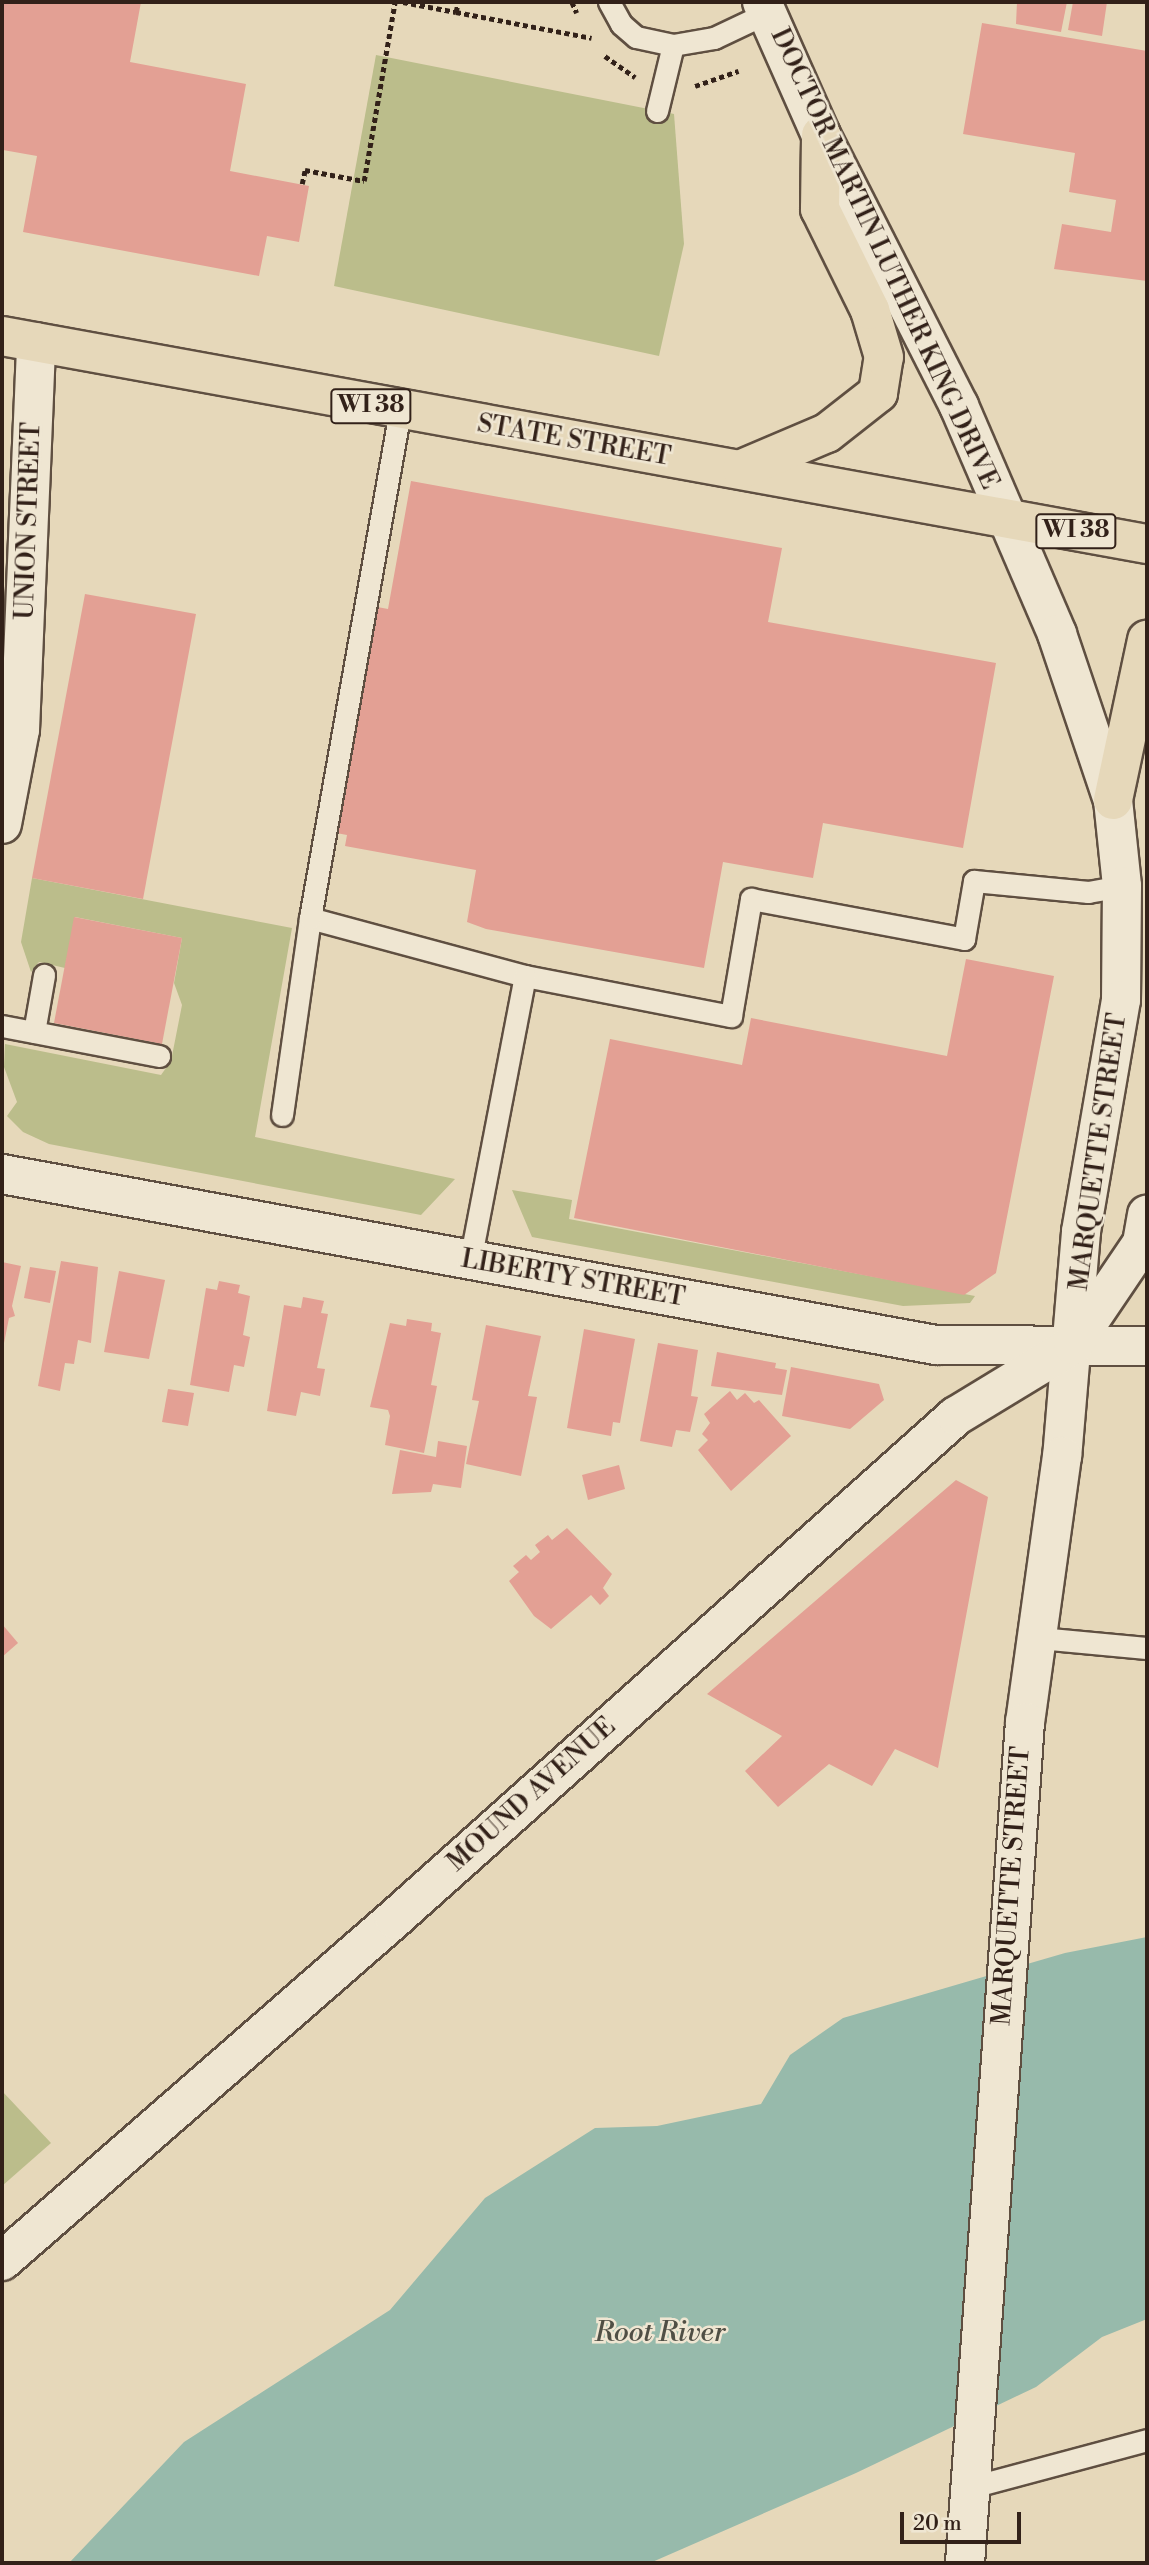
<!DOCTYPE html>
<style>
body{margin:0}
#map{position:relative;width:1149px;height:2565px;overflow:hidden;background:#e6d8ba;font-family:"Libre Bodoni",serif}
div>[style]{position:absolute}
.green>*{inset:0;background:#bbbd8b}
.water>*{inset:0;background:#97baab}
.building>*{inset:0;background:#e3a094}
.path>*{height:4.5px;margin-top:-2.25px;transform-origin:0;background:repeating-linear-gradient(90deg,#322119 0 5px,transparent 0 8.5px)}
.roads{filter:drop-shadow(2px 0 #5f4f41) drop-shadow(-2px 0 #5f4f41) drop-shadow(0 2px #5f4f41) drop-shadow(0 -2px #5f4f41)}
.service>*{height:21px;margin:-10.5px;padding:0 10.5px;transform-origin:10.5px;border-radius:10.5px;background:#efe6d2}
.minor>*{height:38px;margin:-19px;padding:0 19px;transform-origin:19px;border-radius:19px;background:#efe6d2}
.tertiary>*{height:38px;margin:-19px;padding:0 19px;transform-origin:19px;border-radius:19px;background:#efe6d2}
.primary>*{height:38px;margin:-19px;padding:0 19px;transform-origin:19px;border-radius:19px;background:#e6d8ba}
span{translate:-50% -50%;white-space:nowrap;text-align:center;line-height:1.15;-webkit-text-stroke:5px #efe6d2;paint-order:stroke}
.shield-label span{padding:2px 5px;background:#efe6d2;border:2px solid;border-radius:5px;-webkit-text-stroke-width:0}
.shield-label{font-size:24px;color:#322119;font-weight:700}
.street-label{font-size:26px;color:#322119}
.water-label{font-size:28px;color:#504f45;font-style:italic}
.frame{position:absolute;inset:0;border:4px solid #322119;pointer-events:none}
.scale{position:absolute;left:900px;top:2512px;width:121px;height:32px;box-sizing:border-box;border:4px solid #322119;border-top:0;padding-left:9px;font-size:21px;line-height:24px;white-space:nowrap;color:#322119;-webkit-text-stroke:5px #efe6d2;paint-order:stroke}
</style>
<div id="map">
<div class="green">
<div style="clip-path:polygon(376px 55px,674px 114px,684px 244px,659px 356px,334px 286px)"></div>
<div style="clip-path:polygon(32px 878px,292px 928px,255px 1137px,455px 1179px,421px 1215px,49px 1144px,23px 1132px,7px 1116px,17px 1102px,4px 1067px,5px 1044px,161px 1075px,171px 1061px,182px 1005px,174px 983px,182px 938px,75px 917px,65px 968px,39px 962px,31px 972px,21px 942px)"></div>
<div style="clip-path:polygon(512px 1190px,572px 1200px,569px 1219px,975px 1296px,970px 1303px,903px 1306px,532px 1237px)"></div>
<div style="clip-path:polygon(2px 2091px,51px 2143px,2px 2186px)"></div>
</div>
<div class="water">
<div style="clip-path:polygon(1147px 1937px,1147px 2319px,1102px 2337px,1036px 2387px,856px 2473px,650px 2563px,69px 2563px,184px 2442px,390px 2310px,485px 2198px,595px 2128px,657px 2126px,761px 2104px,790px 2055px,843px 2018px,1065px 1953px)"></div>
</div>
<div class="building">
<div style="clip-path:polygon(2px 2px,141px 2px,130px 62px,246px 84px,230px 171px,309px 186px,299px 242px,267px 236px,259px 276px,23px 232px,37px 156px,3px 150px)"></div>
<div style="clip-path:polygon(1017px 2px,1067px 2px,1061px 32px,1016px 24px)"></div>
<div style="clip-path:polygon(1073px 2px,1107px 2px,1102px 36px,1068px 30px)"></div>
<div style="clip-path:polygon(982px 23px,1147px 51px,1147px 281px,1054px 269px,1062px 224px,1111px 232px,1116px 200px,1069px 192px,1075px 153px,963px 134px)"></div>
<div style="clip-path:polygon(411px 481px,782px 548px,768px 622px,996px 663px,963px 848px,823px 823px,813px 878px,723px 862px,704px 968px,486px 929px,467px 922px,476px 870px,345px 846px,347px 835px,331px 832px,372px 606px,388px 609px)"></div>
<div style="clip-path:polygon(85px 594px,196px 614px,143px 899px,32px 878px)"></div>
<div style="clip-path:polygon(74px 917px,182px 938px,162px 1044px,54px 1023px)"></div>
<div style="clip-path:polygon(966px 959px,1054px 976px,996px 1273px,964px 1295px,574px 1218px,610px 1039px,742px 1065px,751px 1018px,947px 1056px)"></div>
<div style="clip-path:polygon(61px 1261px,98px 1267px,91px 1343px,78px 1340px,74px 1364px,65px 1363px,60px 1391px,38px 1386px)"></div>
<div style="clip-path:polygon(2px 1262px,21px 1266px,12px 1306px,15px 1316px,9px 1318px,3px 1348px)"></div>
<div style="clip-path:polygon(30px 1267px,56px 1271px,50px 1303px,24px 1298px)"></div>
<div style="clip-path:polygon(119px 1271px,165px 1280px,149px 1359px,104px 1352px)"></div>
<div style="clip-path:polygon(219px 1281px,240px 1285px,238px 1293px,250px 1296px,243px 1335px,250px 1337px,244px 1367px,234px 1365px,229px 1392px,190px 1385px,206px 1288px,217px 1290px)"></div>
<div style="clip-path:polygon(303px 1297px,324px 1301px,321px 1313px,328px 1314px,317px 1368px,325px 1369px,320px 1396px,301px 1392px,296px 1416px,267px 1411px,284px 1305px,301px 1308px)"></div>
<div style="clip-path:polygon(407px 1319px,432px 1323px,431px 1331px,441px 1333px,431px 1385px,437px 1386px,424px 1453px,385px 1445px,390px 1416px,388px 1410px,370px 1407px,390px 1323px,406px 1326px)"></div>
<div style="clip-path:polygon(486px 1325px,541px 1336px,528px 1396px,537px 1397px,521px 1476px,466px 1464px,479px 1401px,472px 1400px)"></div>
<div style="clip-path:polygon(584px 1329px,635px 1339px,620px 1423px,613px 1422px,611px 1436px,567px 1428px)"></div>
<div style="clip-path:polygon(658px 1343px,698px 1350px,691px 1396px,698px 1397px,690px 1432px,676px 1430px,672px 1447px,640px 1441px)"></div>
<div style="clip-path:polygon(717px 1352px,776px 1363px,775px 1368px,787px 1370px,782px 1395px,711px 1386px)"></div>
<div style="clip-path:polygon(791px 1367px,879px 1384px,884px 1400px,850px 1429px,782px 1416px)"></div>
<div style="clip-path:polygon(168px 1389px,194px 1393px,188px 1426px,162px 1422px)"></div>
<div style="clip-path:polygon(730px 1391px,737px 1400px,745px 1393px,754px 1403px,759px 1400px,791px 1436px,731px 1491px,698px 1450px,708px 1440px,702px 1434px,710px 1423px,704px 1414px)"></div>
<div style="clip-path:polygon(438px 1441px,467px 1446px,461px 1488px,433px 1484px,431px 1492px,392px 1494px,400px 1450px,436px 1457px)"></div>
<div style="clip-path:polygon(619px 1465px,625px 1489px,588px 1500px,582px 1475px)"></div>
<div style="clip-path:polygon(956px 1480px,988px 1497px,938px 1768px,895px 1749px,872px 1786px,829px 1764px,778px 1807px,745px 1771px,782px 1736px,707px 1694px)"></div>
<div style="clip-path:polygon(567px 1528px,612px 1574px,603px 1588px,609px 1596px,600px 1605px,591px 1595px,551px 1629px,534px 1616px,509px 1581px,519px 1572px,513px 1566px,526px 1555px,531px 1560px,540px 1552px,535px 1545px,548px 1535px,552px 1540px)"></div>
<div style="clip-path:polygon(2px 1624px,18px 1643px,2px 1657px)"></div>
</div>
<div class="path">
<div style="left:403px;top:2px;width:54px;rotate:10.7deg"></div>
<div style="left:456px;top:12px;width:10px;rotate:-79deg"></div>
<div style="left:572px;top:2px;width:12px;rotate:66deg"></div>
<div style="left:456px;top:12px;width:138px;rotate:10.8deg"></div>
<div style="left:605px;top:56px;width:37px;rotate:35deg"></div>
<div style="left:695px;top:86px;width:46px;rotate:-19.2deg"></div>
<div style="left:302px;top:184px;width:14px;rotate:-78deg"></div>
<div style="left:305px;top:170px;width:60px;rotate:10.6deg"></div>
<div style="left:364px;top:181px;width:182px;rotate:-80.2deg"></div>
</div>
<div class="roads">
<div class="service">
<div style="left:609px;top:2px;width:25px;rotate:61deg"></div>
<div style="left:621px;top:24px;width:20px;rotate:41deg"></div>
<div style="left:636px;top:37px;width:38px;rotate:12deg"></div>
<div style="left:673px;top:45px;width:42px;rotate:-9.7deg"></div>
<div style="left:714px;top:38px;width:59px;rotate:-25.3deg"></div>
<div style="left:657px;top:111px;width:68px;rotate:-76.4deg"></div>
<div style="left:310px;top:918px;width:223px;rotate:15.1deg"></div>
<div style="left:525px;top:976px;width:210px;rotate:11deg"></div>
<div style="left:731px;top:1016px;width:119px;rotate:-80.3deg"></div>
<div style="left:751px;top:899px;width:217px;rotate:10.6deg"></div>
<div style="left:964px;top:939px;width:59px;rotate:-80.2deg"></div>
<div style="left:974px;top:881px;width:115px;rotate:5.5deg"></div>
<div style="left:1088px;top:892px;width:35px;rotate:-10deg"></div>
<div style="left:2px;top:1026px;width:160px;rotate:10.8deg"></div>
<div style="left:34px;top:1032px;width:58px;rotate:-80deg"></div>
<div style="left:282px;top:1115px;width:199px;rotate:-81.9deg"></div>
<div style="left:310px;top:918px;width:515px;rotate:-79.93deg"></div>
<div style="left:470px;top:1261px;width:290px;rotate:-79.1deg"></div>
<div style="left:1039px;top:1638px;width:108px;rotate:5.3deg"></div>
<div style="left:972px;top:2487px;width:181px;rotate:-15deg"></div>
</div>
<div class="minor">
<div style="left:2px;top:824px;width:96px;rotate:-79.2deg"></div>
<div style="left:20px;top:730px;width:388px;rotate:-87.6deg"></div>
<div style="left:2px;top:1174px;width:950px;rotate:10.38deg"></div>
<div style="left:936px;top:1345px;width:211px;rotate:0.3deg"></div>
</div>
<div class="tertiary">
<div style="left:762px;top:2px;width:145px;rotate:66.1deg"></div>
<div style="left:821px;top:135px;width:304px;rotate:63deg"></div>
<div style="left:959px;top:406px;width:248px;rotate:66.7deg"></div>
<div style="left:1057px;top:634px;width:175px;rotate:71.4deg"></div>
<div style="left:1113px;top:800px;width:86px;rotate:84deg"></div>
<div style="left:1122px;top:886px;width:114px;rotate:90.5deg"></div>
<div style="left:1121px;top:1000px;width:235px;rotate:99.8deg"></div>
<div style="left:1081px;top:1232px;width:225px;rotate:94.8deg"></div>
<div style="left:1062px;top:1456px;width:269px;rotate:97.9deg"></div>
<div style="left:1025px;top:1722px;width:843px;rotate:94.08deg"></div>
<div style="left:2px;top:2261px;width:520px;rotate:-41.1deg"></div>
<div style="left:394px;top:1919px;width:754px;rotate:-41.83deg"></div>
<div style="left:956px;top:1416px;width:137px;rotate:-31.3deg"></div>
<div style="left:1073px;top:1345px;width:123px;rotate:-55.9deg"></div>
<div style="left:1142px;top:1243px;width:29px;rotate:-80deg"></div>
</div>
<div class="primary">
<div style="left:2px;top:336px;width:1164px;rotate:10.3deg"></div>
<div style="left:742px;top:469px;width:92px;rotate:-23deg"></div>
<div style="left:827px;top:433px;width:65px;rotate:-38.1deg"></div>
<div style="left:878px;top:393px;width:36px;rotate:-81deg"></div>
<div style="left:884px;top:357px;width:49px;rotate:-106.6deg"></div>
<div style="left:870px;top:310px;width:113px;rotate:-116.3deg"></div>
<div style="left:820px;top:209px;width:74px;rotate:-89.2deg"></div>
<div style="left:1113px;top:800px;width:164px;rotate:-78deg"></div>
</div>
</div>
<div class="shield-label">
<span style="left:371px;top:406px">WI 38</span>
<span style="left:1076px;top:531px">WI 38</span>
</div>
<div class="street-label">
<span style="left:884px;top:259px;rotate:65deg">DOCTOR MARTIN LUTHER KING DRIVE</span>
<span style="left:574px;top:441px;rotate:10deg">STATE STREET</span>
<span style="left:29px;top:521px;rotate:-88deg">UNION STREET</span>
<span style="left:1099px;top:1152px;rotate:-82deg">MARQUETTE STREET</span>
<span style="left:573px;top:1279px;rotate:10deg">LIBERTY STREET</span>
<span style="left:532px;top:1795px;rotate:-42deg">MOUND AVENUE</span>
<span style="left:1012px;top:1886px;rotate:-86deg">MARQUETTE STREET</span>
</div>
<div class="water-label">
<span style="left:660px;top:2333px">Root River</span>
</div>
<div class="frame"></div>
<div class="scale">20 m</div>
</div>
